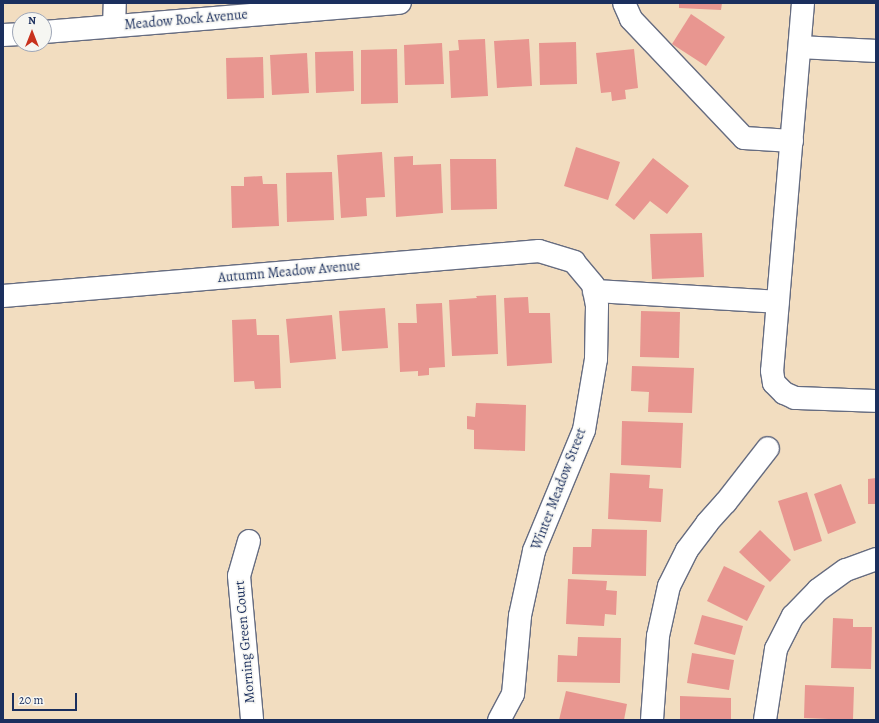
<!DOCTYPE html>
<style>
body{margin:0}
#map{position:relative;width:879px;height:723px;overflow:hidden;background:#f2ddc0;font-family:Alegreya,serif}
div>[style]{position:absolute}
.building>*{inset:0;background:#e89690}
.roads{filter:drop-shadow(1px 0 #666c80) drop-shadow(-1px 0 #666c80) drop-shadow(0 1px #666c80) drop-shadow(0 -1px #666c80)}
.minor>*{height:22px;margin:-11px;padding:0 11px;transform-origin:11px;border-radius:11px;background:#fff}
span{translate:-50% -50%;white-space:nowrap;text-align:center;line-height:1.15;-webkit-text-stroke:3px #f6f6f2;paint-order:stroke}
.street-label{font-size:14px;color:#1b2f5e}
.frame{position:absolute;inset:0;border:4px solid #1b2f5e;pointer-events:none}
.north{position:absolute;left:12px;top:12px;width:40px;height:40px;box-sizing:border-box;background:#f6f6f2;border:1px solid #9ea6b7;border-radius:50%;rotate:0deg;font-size:11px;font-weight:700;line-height:16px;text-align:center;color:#1b2f5e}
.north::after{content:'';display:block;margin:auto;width:14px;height:18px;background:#c8321e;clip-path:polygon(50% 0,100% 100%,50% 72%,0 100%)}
.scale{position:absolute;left:12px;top:693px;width:65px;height:18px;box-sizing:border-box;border:2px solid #1b2f5e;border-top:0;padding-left:5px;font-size:12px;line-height:14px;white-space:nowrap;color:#1b2f5e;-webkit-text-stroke:3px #f6f6f2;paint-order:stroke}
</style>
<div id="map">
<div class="building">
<div style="clip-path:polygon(679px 3px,722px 3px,721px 10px,679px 8px)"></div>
<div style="clip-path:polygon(691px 14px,725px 37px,706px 66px,672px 44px)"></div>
<div style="clip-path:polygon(485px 39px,488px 96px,451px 98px,449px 51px,459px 50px,458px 40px)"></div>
<div style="clip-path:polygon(529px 39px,532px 86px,497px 88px,494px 41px)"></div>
<div style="clip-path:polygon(576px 42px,577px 84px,540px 85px,539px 43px)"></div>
<div style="clip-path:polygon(442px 43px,444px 84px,405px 85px,404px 45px)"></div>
<div style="clip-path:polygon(397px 49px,398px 103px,361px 104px,361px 50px)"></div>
<div style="clip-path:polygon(634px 49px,638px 88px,625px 90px,626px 99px,612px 101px,611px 92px,601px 93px,596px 53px)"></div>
<div style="clip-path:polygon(353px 51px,354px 91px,316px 93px,315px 52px)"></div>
<div style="clip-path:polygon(307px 53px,309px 93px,272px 95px,270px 55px)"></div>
<div style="clip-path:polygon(263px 57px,264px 98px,227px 99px,226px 58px)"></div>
<div style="clip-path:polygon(576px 147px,620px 162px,608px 200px,564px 186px)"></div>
<div style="clip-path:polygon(382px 152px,385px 197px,366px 198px,367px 216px,341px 218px,337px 155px)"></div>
<div style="clip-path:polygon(413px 156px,413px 165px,441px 164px,443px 213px,396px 217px,394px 157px)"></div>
<div style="clip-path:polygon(653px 158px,689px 186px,667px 214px,650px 201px,634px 220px,615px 205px)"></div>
<div style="clip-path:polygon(450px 159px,496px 159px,497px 209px,451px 210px)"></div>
<div style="clip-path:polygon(332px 172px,334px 220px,287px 222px,286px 173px)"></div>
<div style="clip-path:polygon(262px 176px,263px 184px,277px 184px,279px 226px,232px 228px,231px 186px,244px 186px,244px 177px)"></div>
<div style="clip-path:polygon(702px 233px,704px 277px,652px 279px,650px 234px)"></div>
<div style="clip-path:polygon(496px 295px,498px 354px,452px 356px,449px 300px,477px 298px,476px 296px)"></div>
<div style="clip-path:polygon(528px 297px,529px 313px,550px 313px,552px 363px,507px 366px,504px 298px)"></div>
<div style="clip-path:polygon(442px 303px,445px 367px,429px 368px,429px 375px,418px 376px,418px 371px,400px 372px,398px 323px,417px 323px,416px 304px)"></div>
<div style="clip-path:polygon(385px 308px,388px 348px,342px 351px,339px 311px)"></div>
<div style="clip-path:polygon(641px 311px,680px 312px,679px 358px,640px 357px)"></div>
<div style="clip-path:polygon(332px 315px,336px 359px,290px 363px,286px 319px)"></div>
<div style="clip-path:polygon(256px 319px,257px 335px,279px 335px,281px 388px,255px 389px,254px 381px,234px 382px,232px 320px)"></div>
<div style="clip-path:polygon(632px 366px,694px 368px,692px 413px,648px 412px,649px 392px,631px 391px)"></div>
<div style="clip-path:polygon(476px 403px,526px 405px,525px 451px,474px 449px,474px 430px,467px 429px,467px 416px,475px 417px)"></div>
<div style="clip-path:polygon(622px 421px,683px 423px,681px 468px,621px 465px)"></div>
<div style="clip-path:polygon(610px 473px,650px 475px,649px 488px,663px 489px,661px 522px,608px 519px)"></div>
<div style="clip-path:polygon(876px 478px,876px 504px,868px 504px,868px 479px)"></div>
<div style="clip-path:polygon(841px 484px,856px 523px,828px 534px,814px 494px)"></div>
<div style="clip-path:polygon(807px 492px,822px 541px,794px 551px,778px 501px)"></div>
<div style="clip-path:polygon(592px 529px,647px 530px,646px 576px,572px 574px,573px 547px,591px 547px)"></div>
<div style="clip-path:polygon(760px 530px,791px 560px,770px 582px,739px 552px)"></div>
<div style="clip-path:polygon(724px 566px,765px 586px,747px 621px,707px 601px)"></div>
<div style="clip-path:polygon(568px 579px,607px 581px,606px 590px,617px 591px,616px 615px,605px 614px,604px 626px,566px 624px)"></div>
<div style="clip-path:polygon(702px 615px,743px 626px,735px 655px,694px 644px)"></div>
<div style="clip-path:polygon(833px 618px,853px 619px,853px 627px,872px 627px,871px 669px,831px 668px)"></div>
<div style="clip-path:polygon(578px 637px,621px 638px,620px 683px,557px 682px,558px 655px,577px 656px)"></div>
<div style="clip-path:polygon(692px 653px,734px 660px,729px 690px,687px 683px)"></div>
<div style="clip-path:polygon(805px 685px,854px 687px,853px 720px,804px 718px)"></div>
<div style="clip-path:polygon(566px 691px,627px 704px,624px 720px,559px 720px)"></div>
<div style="clip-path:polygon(680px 696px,731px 698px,731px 720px,680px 720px)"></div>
</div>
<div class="roads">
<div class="minor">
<div style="left:624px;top:3px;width:17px;rotate:66deg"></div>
<div style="left:631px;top:19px;width:164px;rotate:46.5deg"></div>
<div style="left:744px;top:138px;width:48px;rotate:3.6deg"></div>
<div style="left:803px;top:3px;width:369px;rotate:94.8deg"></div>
<div style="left:772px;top:371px;width:12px;rotate:81deg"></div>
<div style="left:774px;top:383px;width:14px;rotate:45deg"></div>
<div style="left:784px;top:393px;width:12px;rotate:24deg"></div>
<div style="left:795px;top:398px;width:81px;rotate:2.1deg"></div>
<div style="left:114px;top:26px;width:23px;rotate:-88deg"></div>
<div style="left:44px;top:32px;width:357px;rotate:-4.7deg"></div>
<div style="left:3px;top:35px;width:17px;rotate:-3deg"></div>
<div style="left:800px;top:47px;width:76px;rotate:3deg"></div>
<div style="left:594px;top:291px;width:184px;rotate:3.4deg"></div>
<div style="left:3px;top:296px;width:538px;rotate:-4.8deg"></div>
<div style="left:539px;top:251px;width:37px;rotate:17deg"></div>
<div style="left:574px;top:262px;width:30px;rotate:50deg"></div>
<div style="left:593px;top:285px;width:21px;rotate:79deg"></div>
<div style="left:597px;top:306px;width:53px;rotate:91.1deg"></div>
<div style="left:596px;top:359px;width:72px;rotate:99.6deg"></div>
<div style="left:584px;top:430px;width:131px;rotate:112.5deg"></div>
<div style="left:534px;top:551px;width:66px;rotate:102.2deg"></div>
<div style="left:520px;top:616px;width:78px;rotate:95.1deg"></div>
<div style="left:513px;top:694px;width:30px;rotate:118deg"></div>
<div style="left:249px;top:541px;width:36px;rotate:106deg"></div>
<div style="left:239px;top:576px;width:145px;rotate:84.8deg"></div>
<div style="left:652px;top:720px;width:84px;rotate:-85.9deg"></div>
<div style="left:658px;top:636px;width:51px;rotate:-77.6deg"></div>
<div style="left:669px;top:586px;width:40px;rotate:-63.4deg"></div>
<div style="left:687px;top:550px;width:34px;rotate:-53deg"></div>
<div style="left:707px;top:523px;width:28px;rotate:-48deg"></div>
<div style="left:726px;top:502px;width:68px;rotate:-52.1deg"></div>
<div style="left:765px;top:720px;width:72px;rotate:-81.2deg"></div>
<div style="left:776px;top:649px;width:37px;rotate:-63deg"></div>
<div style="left:793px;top:616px;width:36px;rotate:-46deg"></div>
<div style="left:818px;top:590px;width:34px;rotate:-36deg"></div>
<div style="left:846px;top:570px;width:32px;rotate:-20deg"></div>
</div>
</div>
<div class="street-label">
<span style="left:186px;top:20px;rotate:-5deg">Meadow Rock Avenue</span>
<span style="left:289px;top:272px;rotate:-5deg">Autumn Meadow Avenue</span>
<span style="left:559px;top:489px;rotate:-69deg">Winter Meadow Street</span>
<span style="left:245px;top:642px;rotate:-95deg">Morning Green Court</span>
</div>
<div class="frame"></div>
<div class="north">N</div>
<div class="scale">20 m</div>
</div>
